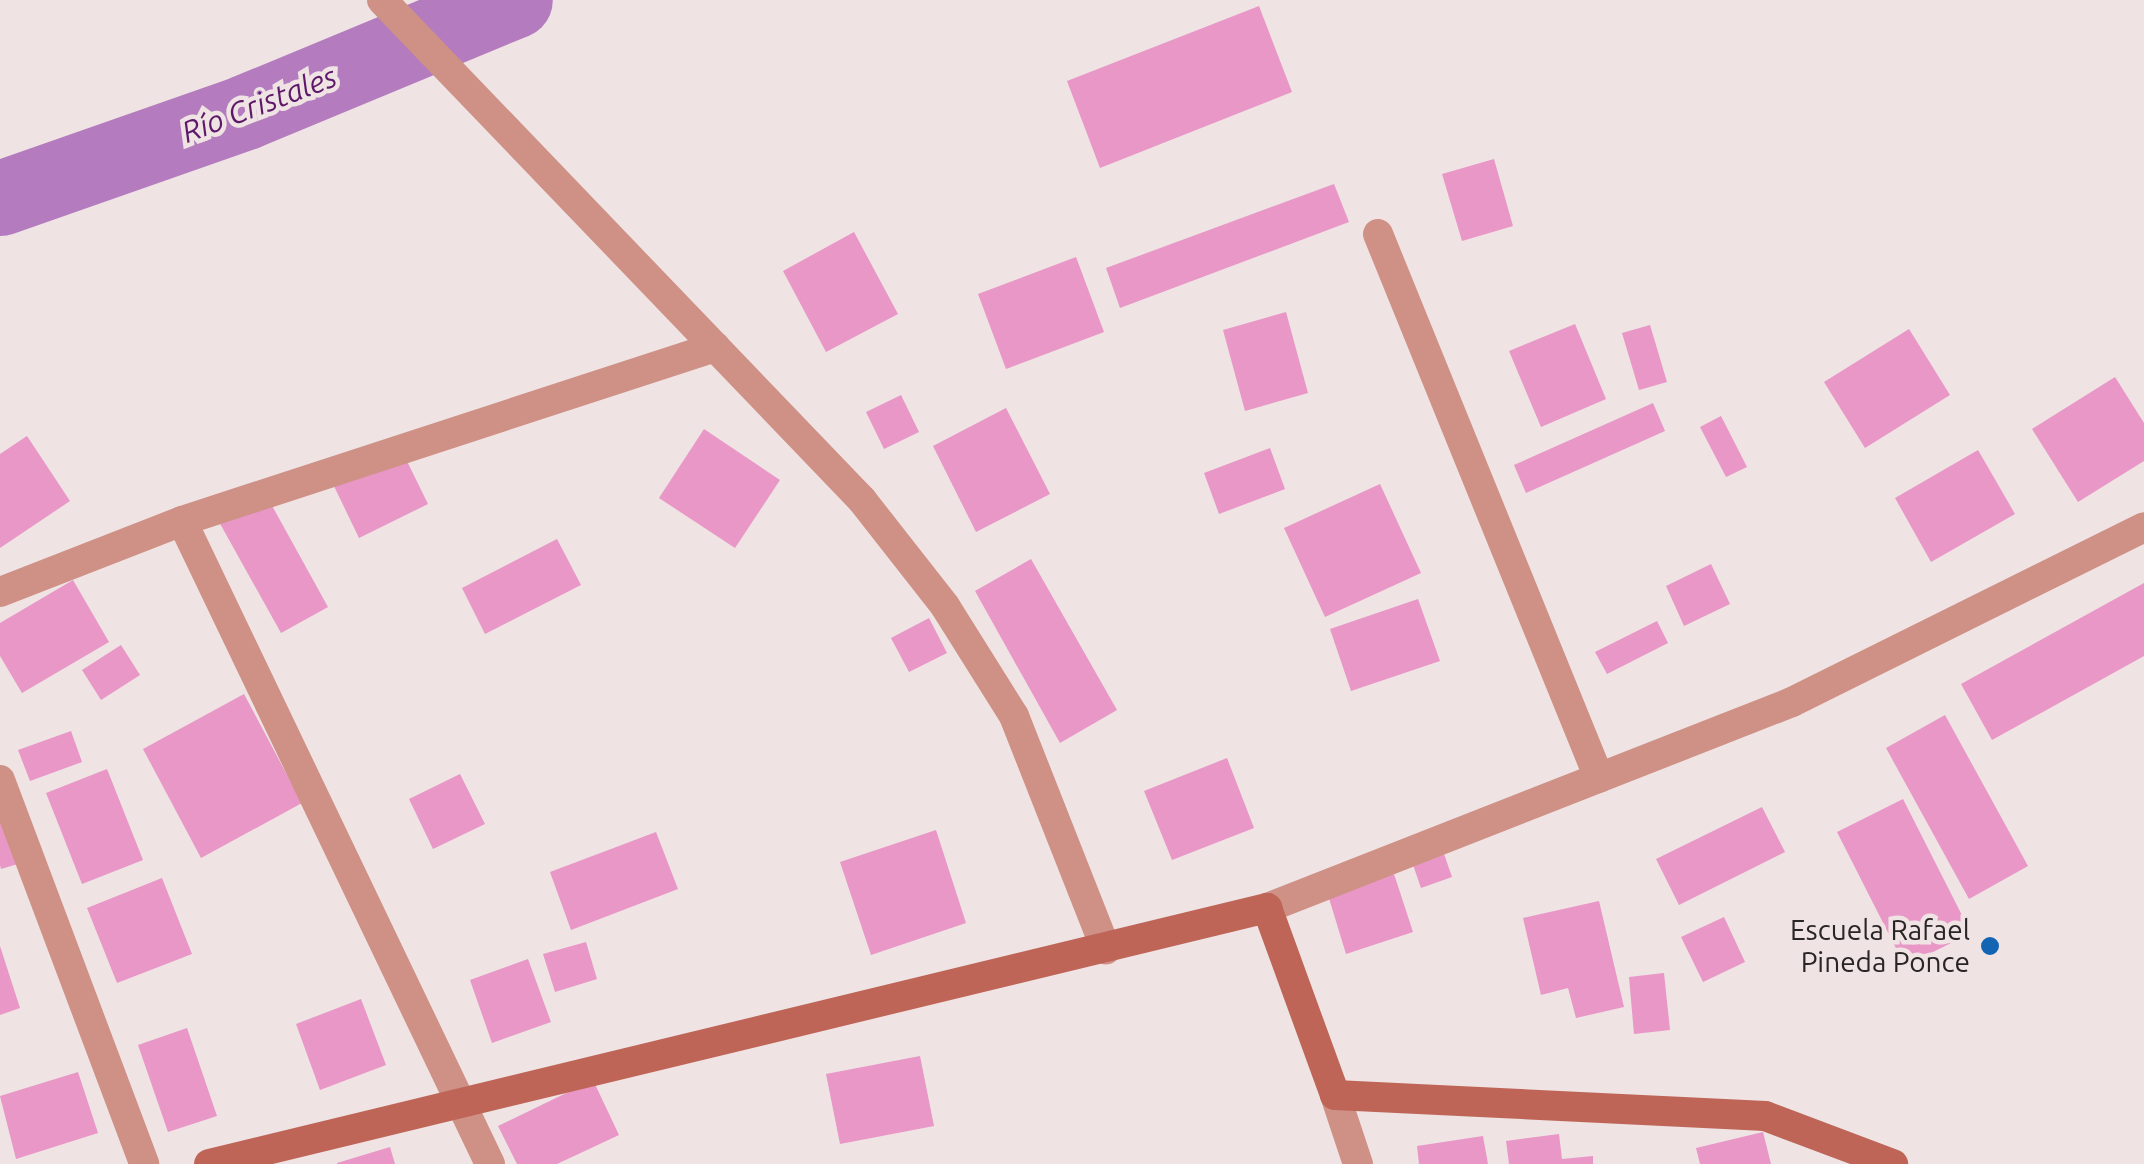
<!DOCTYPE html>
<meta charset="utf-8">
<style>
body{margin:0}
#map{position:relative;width:2144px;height:1164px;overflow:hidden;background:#efe3e4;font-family:Ubuntu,sans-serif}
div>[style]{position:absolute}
.river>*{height:75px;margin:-37.5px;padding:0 37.5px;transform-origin:37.5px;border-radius:37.5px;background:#b47cbe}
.building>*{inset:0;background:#e897c6}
.street>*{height:30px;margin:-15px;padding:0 15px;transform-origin:15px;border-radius:15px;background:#cf9186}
.secondary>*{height:30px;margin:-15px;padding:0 15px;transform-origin:15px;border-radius:15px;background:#be6557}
.dots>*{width:28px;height:28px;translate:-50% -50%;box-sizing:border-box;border:5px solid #efe3e4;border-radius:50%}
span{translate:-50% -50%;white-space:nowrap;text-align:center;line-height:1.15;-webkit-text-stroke:9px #efe3e4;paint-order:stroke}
.poi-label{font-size:28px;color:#292525}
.right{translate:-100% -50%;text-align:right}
.water-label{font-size:30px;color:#5d1869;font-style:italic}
</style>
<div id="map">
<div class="river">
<div style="left:0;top:198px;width:260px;rotate:-19.3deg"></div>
<div style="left:245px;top:112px;width:292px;rotate:-22.5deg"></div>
</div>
<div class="building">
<div style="clip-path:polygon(1259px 6px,1292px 92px,1100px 168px,1067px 81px)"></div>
<div style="clip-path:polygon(1494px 159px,1513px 226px,1462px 241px,1442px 174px)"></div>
<div style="clip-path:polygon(1334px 184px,1349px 222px,1120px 308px,1106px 268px)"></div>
<div style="clip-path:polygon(854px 232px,898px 314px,826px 352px,783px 271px)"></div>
<div style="clip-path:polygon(1076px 257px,1104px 332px,1006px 369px,978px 294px)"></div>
<div style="clip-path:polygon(1286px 312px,1308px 393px,1245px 411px,1223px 330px)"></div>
<div style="clip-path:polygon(1575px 324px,1606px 399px,1541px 427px,1509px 351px)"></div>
<div style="clip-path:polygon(1650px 325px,1667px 382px,1639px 390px,1622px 333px)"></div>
<div style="clip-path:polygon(1909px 329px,1950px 395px,1865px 448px,1824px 382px)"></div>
<div style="clip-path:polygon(2115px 377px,2144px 423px,2144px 461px,2078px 502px,2032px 429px)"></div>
<div style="clip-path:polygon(901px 395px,919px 432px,884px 449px,866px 412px)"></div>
<div style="clip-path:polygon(1653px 403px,1665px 431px,1526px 493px,1514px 465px)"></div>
<div style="clip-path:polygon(1006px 408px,1050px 494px,976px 532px,933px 446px)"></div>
<div style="clip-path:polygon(1721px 416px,1747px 467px,1726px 477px,1700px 427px)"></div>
<div style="clip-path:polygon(704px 429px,780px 480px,735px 548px,659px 498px)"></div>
<div style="clip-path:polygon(27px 436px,70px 501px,0 548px,0 454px)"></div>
<div style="clip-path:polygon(1270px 448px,1285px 489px,1219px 514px,1204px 473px)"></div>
<div style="clip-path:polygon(401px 449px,428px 504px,359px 538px,332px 482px)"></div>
<div style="clip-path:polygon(1978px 450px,2015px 514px,1931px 562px,1895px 498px)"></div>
<div style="clip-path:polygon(1380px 484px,1421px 573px,1325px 617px,1284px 528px)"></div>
<div style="clip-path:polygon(265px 493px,328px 607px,281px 633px,218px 520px)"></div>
<div style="clip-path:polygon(557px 539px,581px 585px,485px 634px,462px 588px)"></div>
<div style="clip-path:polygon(1031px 559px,1117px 710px,1060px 743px,975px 591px)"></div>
<div style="clip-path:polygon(1711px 564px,1730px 604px,1684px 626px,1666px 586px)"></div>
<div style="clip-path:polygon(73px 580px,109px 642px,22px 693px,0 656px,0 623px)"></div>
<div style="clip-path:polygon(2144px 583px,2144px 656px,1992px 740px,1961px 684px)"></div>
<div style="clip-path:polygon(1418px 599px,1440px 661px,1351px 691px,1330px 629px)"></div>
<div style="clip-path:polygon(929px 618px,947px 653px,909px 672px,891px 638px)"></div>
<div style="clip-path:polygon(1657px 621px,1668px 643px,1607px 674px,1595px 652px)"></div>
<div style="clip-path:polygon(121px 645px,140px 675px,101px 700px,82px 670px)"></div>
<div style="clip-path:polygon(244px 694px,302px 803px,201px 858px,143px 749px)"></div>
<div style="clip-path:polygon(1945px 715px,2028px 866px,1969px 899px,1886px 748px)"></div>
<div style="clip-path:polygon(71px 731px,82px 762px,30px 781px,18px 750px)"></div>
<div style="clip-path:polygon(1227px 758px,1254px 828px,1172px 860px,1144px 791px)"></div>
<div style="clip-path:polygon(107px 769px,143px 860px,82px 884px,46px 793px)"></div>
<div style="clip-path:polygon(460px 774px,485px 824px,433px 849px,409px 799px)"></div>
<div style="clip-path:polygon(0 796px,28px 861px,1px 869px,0 865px)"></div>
<div style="clip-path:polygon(1903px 799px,1971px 933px,1905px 966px,1837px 832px)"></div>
<div style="clip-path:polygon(1762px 807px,1785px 852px,1679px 905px,1656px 859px)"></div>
<div style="clip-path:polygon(936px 830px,966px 923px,871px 955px,840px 862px)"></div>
<div style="clip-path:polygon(656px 832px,678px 889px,571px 930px,550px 872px)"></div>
<div style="clip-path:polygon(1442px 848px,1452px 877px,1421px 888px,1411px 859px)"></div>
<div style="clip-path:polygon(1394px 874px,1413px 932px,1346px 954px,1328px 895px)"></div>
<div style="clip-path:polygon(162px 878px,192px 954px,117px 983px,87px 908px)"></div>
<div style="clip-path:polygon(1599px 901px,1624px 1007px,1576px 1018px,1568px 988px,1541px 995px,1523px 918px)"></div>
<div style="clip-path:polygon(1724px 917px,1745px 962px,1703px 982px,1681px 937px)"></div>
<div style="clip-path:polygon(586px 942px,597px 979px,555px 992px,543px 954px)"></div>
<div style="clip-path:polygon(0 946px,20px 1008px,0 1015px)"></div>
<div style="clip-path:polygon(528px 959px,551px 1022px,492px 1043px,470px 980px)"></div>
<div style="clip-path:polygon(1664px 973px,1670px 1030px,1634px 1034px,1629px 977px)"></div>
<div style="clip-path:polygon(361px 999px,386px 1065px,320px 1090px,296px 1024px)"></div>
<div style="clip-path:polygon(187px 1028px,217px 1116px,168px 1132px,138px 1045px)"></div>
<div style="clip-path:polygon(920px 1056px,934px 1126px,840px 1144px,826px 1074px)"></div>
<div style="clip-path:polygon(78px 1072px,98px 1133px,16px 1159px,0 1096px)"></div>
<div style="clip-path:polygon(593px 1080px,619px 1135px,557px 1164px,517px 1164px,498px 1126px)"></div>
<div style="clip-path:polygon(1763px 1132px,1771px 1164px,1700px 1164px,1696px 1148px)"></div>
<div style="clip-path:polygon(1559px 1134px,1562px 1159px,1593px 1156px,1593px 1164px,1509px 1164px,1506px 1141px)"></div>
<div style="clip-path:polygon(1483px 1136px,1488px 1164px,1419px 1164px,1417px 1146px)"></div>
<div style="clip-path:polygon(390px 1147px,395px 1164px,337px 1164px,337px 1163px)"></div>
</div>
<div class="street">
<div style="left:382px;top:0;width:693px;rotate:46.17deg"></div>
<div style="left:862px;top:500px;width:135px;rotate:51.9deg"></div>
<div style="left:945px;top:606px;width:130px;rotate:57.9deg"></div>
<div style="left:1014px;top:716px;width:251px;rotate:68.5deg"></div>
<div style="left:1378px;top:234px;width:587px;rotate:67.89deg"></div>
<div style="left:0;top:592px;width:195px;rotate:-21.3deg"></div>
<div style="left:0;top:780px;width:410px;rotate:69.4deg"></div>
<div style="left:1267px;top:908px;width:564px;rotate:-21.42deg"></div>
<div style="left:1792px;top:702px;width:393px;rotate:-26.4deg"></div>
<div style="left:1335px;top:1095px;width:73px;rotate:71.6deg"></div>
<div style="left:490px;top:1164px;width:713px;rotate:-115.59deg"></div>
<div style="left:182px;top:521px;width:561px;rotate:-18.08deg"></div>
</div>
<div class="secondary">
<div style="left:209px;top:1164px;width:1089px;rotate:-13.6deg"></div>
<div style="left:1267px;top:908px;width:199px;rotate:70deg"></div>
<div style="left:1335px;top:1095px;width:431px;rotate:2.8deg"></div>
<div style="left:1765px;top:1116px;width:137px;rotate:20.6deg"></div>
</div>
<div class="dots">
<div style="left:1990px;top:946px;background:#1364b2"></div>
</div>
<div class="poi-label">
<span class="right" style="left:1970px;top:946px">Escuela Rafael<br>Pineda Ponce</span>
</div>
<div class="water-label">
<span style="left:259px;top:104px;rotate:-21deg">Río Cristales</span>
</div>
</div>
